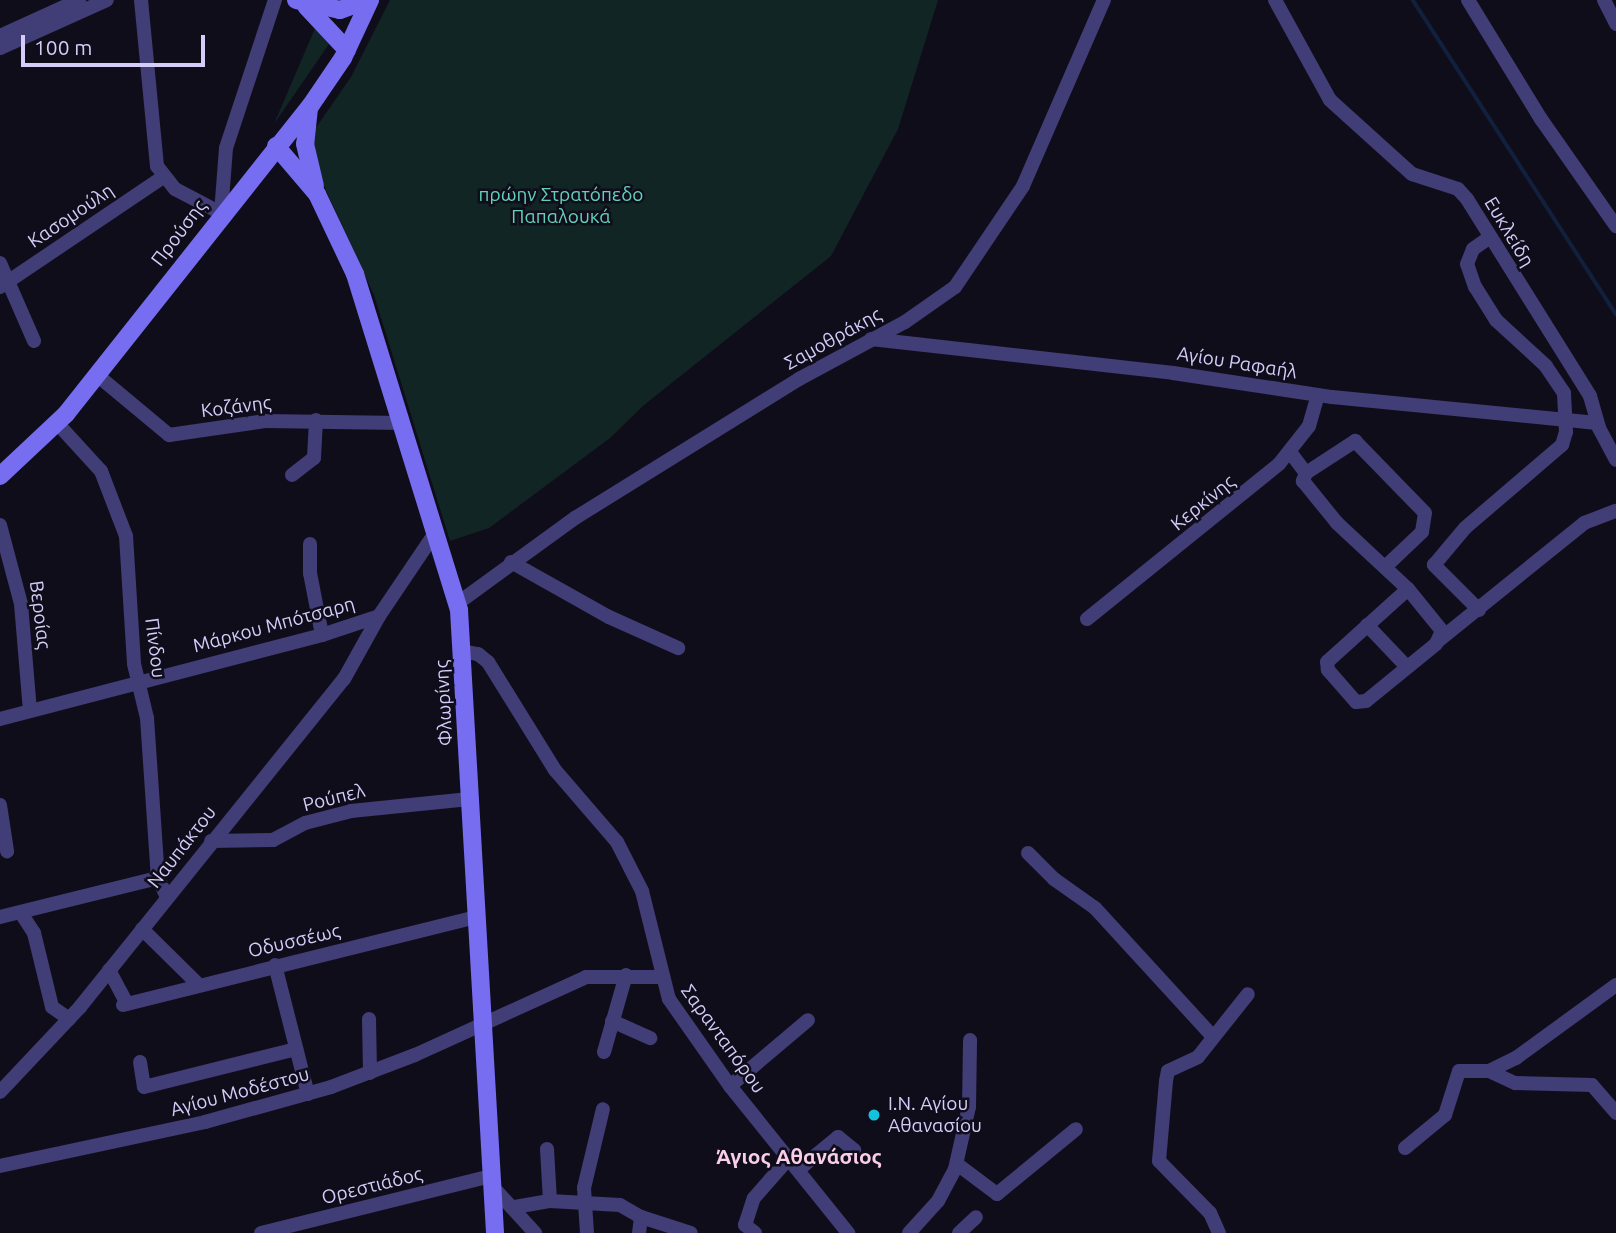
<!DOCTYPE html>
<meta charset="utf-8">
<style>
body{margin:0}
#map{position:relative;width:1616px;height:1233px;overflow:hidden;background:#100d1b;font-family:Ubuntu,sans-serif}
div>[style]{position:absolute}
.green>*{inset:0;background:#112525}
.stream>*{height:3.5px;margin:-1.75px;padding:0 1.75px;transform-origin:1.75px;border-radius:1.75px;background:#11203c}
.street>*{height:14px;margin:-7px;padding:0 7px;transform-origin:7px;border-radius:7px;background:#413d76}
.secondary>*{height:18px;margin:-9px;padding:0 9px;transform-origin:9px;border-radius:9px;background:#766df0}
.dots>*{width:19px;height:19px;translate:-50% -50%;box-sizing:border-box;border:4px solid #100d1b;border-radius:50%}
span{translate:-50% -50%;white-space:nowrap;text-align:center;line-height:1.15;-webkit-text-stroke:5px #100d1b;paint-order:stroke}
.park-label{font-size:19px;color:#61d1ba}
.street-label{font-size:19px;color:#d4cdfa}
.poi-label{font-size:19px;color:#d4cdfa}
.left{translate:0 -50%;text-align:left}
.neighbourhood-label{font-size:21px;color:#facee9;font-weight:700}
.scale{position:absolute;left:21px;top:35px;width:184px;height:32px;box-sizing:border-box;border:4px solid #d4cdfa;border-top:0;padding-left:9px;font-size:21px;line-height:24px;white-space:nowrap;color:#d4cdfa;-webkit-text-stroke:5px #100d1b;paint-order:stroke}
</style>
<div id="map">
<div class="green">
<div style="clip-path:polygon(390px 0,938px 0,898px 129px,831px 256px,644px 405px,610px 438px,489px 528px,450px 541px,374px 295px,325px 188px,313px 146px,315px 129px,351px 77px)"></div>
<div style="clip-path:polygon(316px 26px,329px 44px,274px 124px)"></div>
</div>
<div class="stream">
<div style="left:1413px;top:0;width:374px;rotate:57.1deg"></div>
</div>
<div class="street">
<div style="left:141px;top:0;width:167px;rotate:84.5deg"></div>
<div style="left:157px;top:166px;width:29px;rotate:52deg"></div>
<div style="left:175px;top:189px;width:52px;rotate:27.6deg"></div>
<div style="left:221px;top:213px;width:65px;rotate:-85.6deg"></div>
<div style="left:226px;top:148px;width:156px;rotate:-71.7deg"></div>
<div style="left:1275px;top:0;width:114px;rotate:61.2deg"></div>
<div style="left:1330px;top:100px;width:110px;rotate:42.1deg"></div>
<div style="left:1412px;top:174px;width:48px;rotate:18.1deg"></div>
<div style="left:1458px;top:189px;width:13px;rotate:48deg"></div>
<div style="left:1467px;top:199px;width:232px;rotate:58deg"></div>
<div style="left:1590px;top:396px;width:33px;rotate:74deg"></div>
<div style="left:1599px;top:428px;width:36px;rotate:62deg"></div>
<div style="left:1468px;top:0;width:140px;rotate:58.5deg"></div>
<div style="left:1541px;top:119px;width:131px;rotate:55deg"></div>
<div style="left:1604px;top:0;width:27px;rotate:63deg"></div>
<div style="left:0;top:36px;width:87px;rotate:-24.5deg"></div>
<div style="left:0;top:48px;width:117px;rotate:-24.2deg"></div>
<div style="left:0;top:263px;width:85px;rotate:66.4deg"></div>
<div style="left:0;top:287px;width:197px;rotate:-34deg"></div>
<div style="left:871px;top:339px;width:304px;rotate:6.4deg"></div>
<div style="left:1173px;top:373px;width:161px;rotate:8.6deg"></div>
<div style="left:1332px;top:397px;width:266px;rotate:5.6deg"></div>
<div style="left:97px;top:375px;width:94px;rotate:39.8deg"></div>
<div style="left:169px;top:435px;width:97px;rotate:-8.3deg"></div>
<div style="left:265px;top:421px;width:137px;rotate:0.8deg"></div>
<div style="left:57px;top:423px;width:65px;rotate:47.5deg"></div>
<div style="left:101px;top:471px;width:70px;rotate:69deg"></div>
<div style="left:126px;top:536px;width:128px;rotate:86.4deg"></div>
<div style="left:134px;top:664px;width:56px;rotate:76.5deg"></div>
<div style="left:147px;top:718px;width:160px;rotate:86.1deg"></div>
<div style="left:158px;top:878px;width:21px;rotate:65deg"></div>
<div style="left:1290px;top:452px;width:26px;rotate:53deg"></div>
<div style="left:1306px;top:473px;width:9px;rotate:111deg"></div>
<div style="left:1303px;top:481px;width:54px;rotate:51deg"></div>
<div style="left:1337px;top:523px;width:97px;rotate:42.9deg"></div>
<div style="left:1408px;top:589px;width:54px;rotate:51deg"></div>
<div style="left:1442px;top:631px;width:14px;rotate:115deg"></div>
<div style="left:1436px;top:644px;width:90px;rotate:140.8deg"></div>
<div style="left:1366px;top:701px;width:10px;rotate:174deg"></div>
<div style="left:1356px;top:702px;width:43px;rotate:-131.2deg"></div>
<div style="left:1328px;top:670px;width:8px;rotate:-97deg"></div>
<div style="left:1327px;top:662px;width:109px;rotate:-42deg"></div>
<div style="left:1306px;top:473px;width:59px;rotate:-33.1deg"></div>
<div style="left:1355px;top:441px;width:100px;rotate:45.8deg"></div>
<div style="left:1425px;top:513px;width:19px;rotate:99deg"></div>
<div style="left:1422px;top:532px;width:51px;rotate:136.6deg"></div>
<div style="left:292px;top:475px;width:28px;rotate:-38deg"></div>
<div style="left:314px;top:458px;width:38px;rotate:-87deg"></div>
<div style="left:0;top:525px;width:82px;rotate:75.1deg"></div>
<div style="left:21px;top:604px;width:107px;rotate:85.2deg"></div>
<div style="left:310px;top:544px;width:29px;rotate:90deg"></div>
<div style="left:310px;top:573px;width:63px;rotate:79deg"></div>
<div style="left:511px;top:562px;width:112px;rotate:29.3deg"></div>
<div style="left:609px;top:617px;width:76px;rotate:24.2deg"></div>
<div style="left:458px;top:603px;width:145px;rotate:-36deg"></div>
<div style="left:575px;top:518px;width:264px;rotate:-31.8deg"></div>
<div style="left:799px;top:379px;width:120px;rotate:-28.3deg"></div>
<div style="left:905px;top:322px;width:61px;rotate:-35deg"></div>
<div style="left:955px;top:287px;width:122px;rotate:-56deg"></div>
<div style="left:1023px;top:186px;width:203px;rotate:-66.5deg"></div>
<div style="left:1479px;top:610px;width:64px;rotate:-135deg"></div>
<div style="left:1434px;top:565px;width:48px;rotate:-50deg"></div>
<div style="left:1465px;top:528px;width:128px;rotate:-40.6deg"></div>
<div style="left:1562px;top:445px;width:14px;rotate:-73deg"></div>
<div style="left:1566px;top:432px;width:39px;rotate:-93deg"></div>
<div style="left:1564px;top:393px;width:32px;rotate:-124deg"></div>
<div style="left:1546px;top:366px;width:68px;rotate:-137.4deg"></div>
<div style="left:1496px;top:320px;width:39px;rotate:-122deg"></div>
<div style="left:1475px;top:287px;width:24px;rotate:-109deg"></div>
<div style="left:1467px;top:264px;width:16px;rotate:-68deg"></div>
<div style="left:1473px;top:249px;width:21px;rotate:-35deg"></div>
<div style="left:1087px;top:619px;width:247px;rotate:-38.9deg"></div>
<div style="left:1279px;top:464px;width:48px;rotate:-51.7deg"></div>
<div style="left:1309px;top:426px;width:32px;rotate:-74deg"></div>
<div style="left:1367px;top:625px;width:58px;rotate:46.4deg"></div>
<div style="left:1438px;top:641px;width:188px;rotate:-38.9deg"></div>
<div style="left:1584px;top:523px;width:34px;rotate:-21deg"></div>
<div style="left:462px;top:651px;width:16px;rotate:11deg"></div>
<div style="left:478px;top:654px;width:13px;rotate:39deg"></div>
<div style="left:488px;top:662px;width:127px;rotate:58.2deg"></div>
<div style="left:555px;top:770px;width:95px;rotate:49.3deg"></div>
<div style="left:617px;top:842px;width:55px;rotate:63deg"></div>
<div style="left:642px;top:891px;width:111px;rotate:76deg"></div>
<div style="left:669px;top:999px;width:106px;rotate:55deg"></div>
<div style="left:730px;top:1086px;width:189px;rotate:51.2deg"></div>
<div style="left:0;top:719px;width:333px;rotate:-14.6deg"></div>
<div style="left:322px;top:635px;width:60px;rotate:-18.4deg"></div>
<div style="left:0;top:805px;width:47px;rotate:81.3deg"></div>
<div style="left:211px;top:841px;width:62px;rotate:-0.9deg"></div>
<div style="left:273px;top:840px;width:36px;rotate:-28deg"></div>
<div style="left:305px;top:823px;width:48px;rotate:-14.6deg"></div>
<div style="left:351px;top:811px;width:119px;rotate:-5.8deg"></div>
<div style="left:1028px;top:853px;width:37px;rotate:45deg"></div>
<div style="left:1054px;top:879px;width:50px;rotate:35.3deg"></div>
<div style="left:1095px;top:908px;width:175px;rotate:47.5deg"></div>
<div style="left:21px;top:913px;width:24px;rotate:57deg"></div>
<div style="left:34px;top:933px;width:76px;rotate:76.3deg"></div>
<div style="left:52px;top:1007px;width:21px;rotate:35deg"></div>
<div style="left:0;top:917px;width:163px;rotate:-13.9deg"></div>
<div style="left:142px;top:929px;width:78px;rotate:44.5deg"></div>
<div style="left:275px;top:965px;width:133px;rotate:75.7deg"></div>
<div style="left:109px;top:970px;width:38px;rotate:62deg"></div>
<div style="left:123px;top:1005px;width:363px;rotate:-14deg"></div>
<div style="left:369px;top:1019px;width:54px;rotate:88.9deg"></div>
<div style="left:612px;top:1021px;width:42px;rotate:24.1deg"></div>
<div style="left:604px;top:1052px;width:80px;rotate:-74.1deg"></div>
<div style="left:140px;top:1062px;width:25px;rotate:81deg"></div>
<div style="left:144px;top:1087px;width:157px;rotate:-14deg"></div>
<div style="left:1489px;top:1071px;width:30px;rotate:-26deg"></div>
<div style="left:1516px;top:1058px;width:124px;rotate:-36.1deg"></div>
<div style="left:730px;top:1086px;width:102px;rotate:-40.2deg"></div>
<div style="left:0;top:1092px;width:117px;rotate:-46.7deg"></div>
<div style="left:80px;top:1007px;width:421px;rotate:-51.2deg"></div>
<div style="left:344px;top:679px;width:72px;rotate:-60.9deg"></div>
<div style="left:379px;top:616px;width:100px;rotate:-56deg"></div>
<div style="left:1405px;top:1148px;width:52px;rotate:-39.5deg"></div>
<div style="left:1445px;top:1115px;width:46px;rotate:-72.3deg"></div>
<div style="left:1459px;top:1071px;width:30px"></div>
<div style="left:1489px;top:1071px;width:29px;rotate:25deg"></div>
<div style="left:1515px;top:1083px;width:77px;rotate:1.5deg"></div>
<div style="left:1592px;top:1085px;width:37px;rotate:49deg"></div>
<div style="left:547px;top:1149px;width:52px;rotate:86.7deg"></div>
<div style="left:957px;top:1164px;width:50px;rotate:36.9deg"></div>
<div style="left:997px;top:1194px;width:102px;rotate:-39.4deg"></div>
<div style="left:0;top:1166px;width:210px;rotate:-12.1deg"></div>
<div style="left:205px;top:1122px;width:131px;rotate:-15.5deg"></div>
<div style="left:331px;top:1087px;width:90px;rotate:-20.9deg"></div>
<div style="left:415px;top:1055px;width:188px;rotate:-24.5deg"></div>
<div style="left:586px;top:977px;width:74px"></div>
<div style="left:798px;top:1170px;width:52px;rotate:-39.5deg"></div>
<div style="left:838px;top:1137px;width:21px;rotate:39deg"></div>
<div style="left:492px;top:1186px;width:64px;rotate:47.5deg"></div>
<div style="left:515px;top:1207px;width:36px;rotate:-10deg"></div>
<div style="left:550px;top:1201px;width:70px;rotate:3.3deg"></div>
<div style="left:620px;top:1205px;width:24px;rotate:30deg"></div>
<div style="left:641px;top:1217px;width:16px;rotate:97deg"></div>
<div style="left:641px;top:1217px;width:52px;rotate:17.7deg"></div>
<div style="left:261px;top:1233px;width:238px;rotate:-13.9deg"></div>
<div style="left:587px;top:1233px;width:45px;rotate:-93.8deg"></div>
<div style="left:584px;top:1188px;width:81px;rotate:-76.5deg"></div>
<div style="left:755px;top:1233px;width:13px;rotate:-141deg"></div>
<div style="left:745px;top:1225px;width:28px;rotate:-72deg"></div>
<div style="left:754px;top:1198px;width:53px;rotate:-48.8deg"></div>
<div style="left:909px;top:1233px;width:43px;rotate:-47.8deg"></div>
<div style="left:938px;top:1201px;width:36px;rotate:-62deg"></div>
<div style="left:955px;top:1169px;width:64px;rotate:-77.3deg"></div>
<div style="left:969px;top:1107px;width:67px;rotate:-89.1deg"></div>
<div style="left:959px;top:1233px;width:23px;rotate:-43deg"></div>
<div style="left:1219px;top:1233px;width:22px;rotate:-114deg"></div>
<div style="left:1210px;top:1213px;width:73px;rotate:-134.4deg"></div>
<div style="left:1159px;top:1161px;width:80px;rotate:-85deg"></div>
<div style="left:1166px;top:1081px;width:10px;rotate:-79deg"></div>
<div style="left:1168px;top:1071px;width:33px;rotate:-25deg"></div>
<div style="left:1198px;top:1057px;width:80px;rotate:-51.6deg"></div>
</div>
<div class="secondary">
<div style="left:296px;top:0;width:45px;rotate:12.8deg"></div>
<div style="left:340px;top:10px;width:30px;rotate:-20deg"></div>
<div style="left:306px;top:6px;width:60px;rotate:47deg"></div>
<div style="left:309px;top:108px;width:36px;rotate:96deg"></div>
<div style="left:305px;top:144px;width:43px;rotate:76.6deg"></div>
<div style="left:276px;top:146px;width:63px;rotate:49.5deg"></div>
<div style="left:317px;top:194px;width:89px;rotate:64.6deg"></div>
<div style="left:355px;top:274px;width:352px;rotate:72.8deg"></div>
<div style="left:459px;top:610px;width:624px;rotate:86.69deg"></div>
<div style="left:0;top:476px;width:91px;rotate:-43.2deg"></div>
<div style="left:66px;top:414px;width:394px;rotate:-51.6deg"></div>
<div style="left:311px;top:105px;width:57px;rotate:-55.8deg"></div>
<div style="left:343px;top:58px;width:64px;rotate:-65deg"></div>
</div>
<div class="dots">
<div style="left:874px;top:1115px;background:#16c1dc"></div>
</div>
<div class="park-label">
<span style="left:561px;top:206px">πρώην Στρατόπεδο<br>Παπαλουκά</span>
</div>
<div class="street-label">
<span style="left:71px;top:216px;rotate:-34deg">Κασομούλη</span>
<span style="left:1509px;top:232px;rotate:59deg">Ευκλείδη</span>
<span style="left:179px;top:233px;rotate:-53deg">Προύσης</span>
<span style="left:833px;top:339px;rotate:-29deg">Σαμοθράκης</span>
<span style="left:1237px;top:363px;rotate:9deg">Αγίου Ραφαήλ</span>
<span style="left:236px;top:407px;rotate:-7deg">Κοζάνης</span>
<span style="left:1203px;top:503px;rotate:-39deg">Κερκίνης</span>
<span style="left:40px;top:615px;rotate:83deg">Βεροίας</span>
<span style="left:274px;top:625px;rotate:-15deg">Μάρκου Μπότσαρη</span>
<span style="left:155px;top:648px;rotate:83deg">Πίνδου</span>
<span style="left:444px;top:703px;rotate:-93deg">Φλωρίνης</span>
<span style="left:334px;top:798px;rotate:-14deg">Ρούπελ</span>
<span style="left:182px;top:847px;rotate:-52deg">Ναυπάκτου</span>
<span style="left:294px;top:941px;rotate:-13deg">Οδυσσέως</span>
<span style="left:723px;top:1039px;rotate:54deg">Σαρανταπόρου</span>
<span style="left:240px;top:1092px;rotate:-15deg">Αγίου Μοδέστου</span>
<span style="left:372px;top:1186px;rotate:-14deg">Ορεστιάδος</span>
</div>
<div class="poi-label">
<span class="left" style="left:888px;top:1115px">Ι.Ν. Αγίου<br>Αθανασίου</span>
</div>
<div class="neighbourhood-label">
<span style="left:799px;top:1156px">Άγιος Αθανάσιος</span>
</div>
<div class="scale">100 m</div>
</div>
